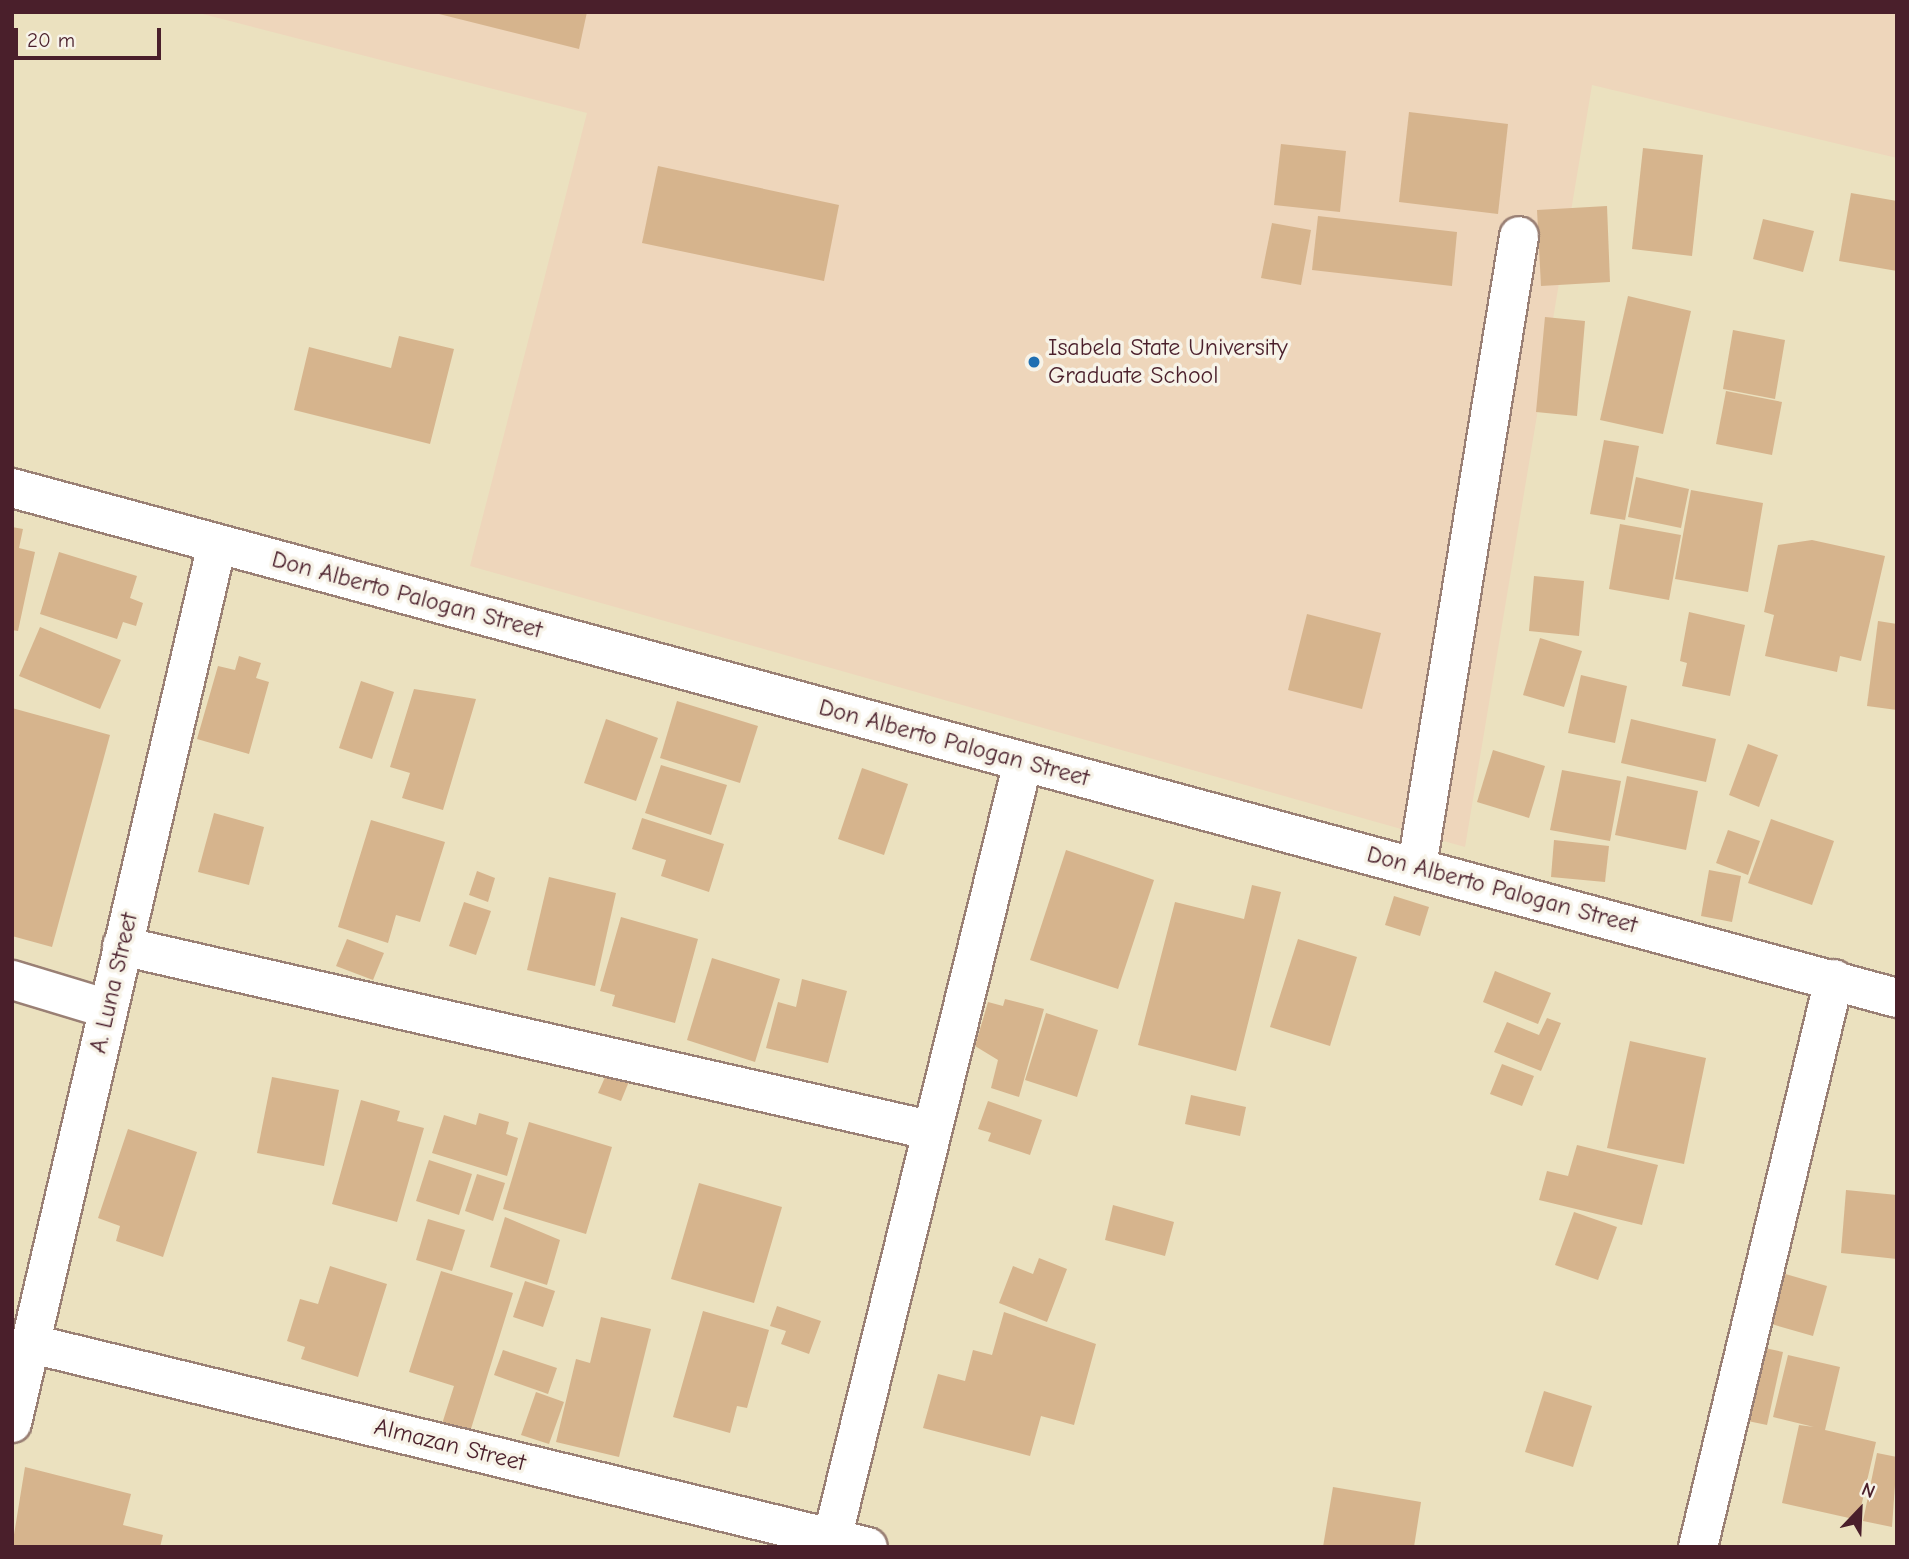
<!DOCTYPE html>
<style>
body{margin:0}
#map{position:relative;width:1909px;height:1559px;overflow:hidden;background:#ebe1bf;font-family:"Comic Neue",sans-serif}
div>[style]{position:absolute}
.built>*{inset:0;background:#eed6bb}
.building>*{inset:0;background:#d6b48d}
.roads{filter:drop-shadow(2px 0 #9a8075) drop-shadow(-2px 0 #9a8075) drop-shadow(0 2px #9a8075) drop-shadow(0 -2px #9a8075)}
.minor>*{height:38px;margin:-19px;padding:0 19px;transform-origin:19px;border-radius:19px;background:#fff}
.dots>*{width:19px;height:19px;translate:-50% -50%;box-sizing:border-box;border:4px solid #f7f3e8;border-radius:50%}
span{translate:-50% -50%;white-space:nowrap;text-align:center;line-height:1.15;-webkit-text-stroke:7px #f7f3e8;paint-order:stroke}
.poi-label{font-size:24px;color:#4a1f2b}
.left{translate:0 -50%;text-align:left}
.street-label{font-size:24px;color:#4a1f2b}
.frame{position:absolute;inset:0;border:14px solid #4a1f2b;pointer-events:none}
.north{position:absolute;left:1825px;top:1475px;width:70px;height:70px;-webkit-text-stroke:5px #f7f3e8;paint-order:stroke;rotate:23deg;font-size:19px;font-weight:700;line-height:28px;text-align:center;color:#4a1f2b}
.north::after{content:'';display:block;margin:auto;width:24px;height:32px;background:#4a1f2b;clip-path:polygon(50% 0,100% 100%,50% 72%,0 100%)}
.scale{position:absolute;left:14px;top:28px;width:147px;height:32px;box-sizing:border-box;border:4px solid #4a1f2b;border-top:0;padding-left:9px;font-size:21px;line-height:24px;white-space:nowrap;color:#4a1f2b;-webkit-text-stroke:5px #f7f3e8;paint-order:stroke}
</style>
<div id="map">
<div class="built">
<div style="clip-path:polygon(195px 12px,1897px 12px,1897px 158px,1592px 85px,1465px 847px,470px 566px,587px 113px)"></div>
</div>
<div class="building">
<div style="clip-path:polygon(431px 12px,587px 12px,579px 49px)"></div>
<div style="clip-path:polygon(1409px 112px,1508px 124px,1498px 214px,1399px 202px)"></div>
<div style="clip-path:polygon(1281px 144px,1346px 151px,1340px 212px,1274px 205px)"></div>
<div style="clip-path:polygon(1643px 148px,1703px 155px,1692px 256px,1632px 249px)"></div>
<div style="clip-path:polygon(658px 166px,839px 205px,824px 281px,642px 243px)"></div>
<div style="clip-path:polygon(1851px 193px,1897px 201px,1897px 271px,1839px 261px)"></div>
<div style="clip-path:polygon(1607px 206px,1610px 282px,1541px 286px,1537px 210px)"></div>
<div style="clip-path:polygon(1318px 216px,1457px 232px,1452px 286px,1312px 270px)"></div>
<div style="clip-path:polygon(1763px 219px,1814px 231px,1803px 272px,1753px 259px)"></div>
<div style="clip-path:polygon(1272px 223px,1311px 230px,1301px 285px,1261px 278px)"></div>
<div style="clip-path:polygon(1628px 296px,1691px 311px,1663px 434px,1600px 420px)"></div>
<div style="clip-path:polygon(1545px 317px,1585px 321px,1577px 416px,1536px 412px)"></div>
<div style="clip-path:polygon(1733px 330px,1785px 340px,1775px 399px,1723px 389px)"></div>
<div style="clip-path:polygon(399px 336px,454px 349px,430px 444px,294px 410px,309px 347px,391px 368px)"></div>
<div style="clip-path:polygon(1726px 391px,1782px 402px,1772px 455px,1716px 444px)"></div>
<div style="clip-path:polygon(1604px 440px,1639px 446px,1625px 520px,1590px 514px)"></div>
<div style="clip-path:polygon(1636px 477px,1689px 489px,1681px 528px,1628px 517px)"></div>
<div style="clip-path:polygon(1691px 490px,1763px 503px,1748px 592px,1675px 579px)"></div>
<div style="clip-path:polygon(1620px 524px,1681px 535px,1669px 600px,1609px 589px)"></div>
<div style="clip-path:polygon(12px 527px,23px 529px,19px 548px,35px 552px,18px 631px,12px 630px)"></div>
<div style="clip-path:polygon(1812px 540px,1885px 556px,1861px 661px,1840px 656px,1837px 672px,1765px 656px,1774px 615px,1764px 612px,1778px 545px)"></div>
<div style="clip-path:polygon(59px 552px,137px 576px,130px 598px,143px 603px,136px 626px,123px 622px,117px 639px,40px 614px)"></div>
<div style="clip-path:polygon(1534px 576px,1584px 581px,1579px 636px,1529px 631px)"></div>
<div style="clip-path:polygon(1689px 612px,1745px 625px,1730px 696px,1682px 686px,1687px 663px,1680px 661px)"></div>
<div style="clip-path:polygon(1307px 614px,1381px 633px,1362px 709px,1288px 690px)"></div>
<div style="clip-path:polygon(1878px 621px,1897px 624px,1897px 710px,1867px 706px)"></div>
<div style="clip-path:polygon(40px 627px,121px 660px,100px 709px,19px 676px)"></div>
<div style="clip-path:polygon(1540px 638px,1582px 651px,1564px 707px,1523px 695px)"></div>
<div style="clip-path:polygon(239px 656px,261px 663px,256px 678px,269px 682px,249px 754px,197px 739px,218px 666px,235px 670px)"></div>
<div style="clip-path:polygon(1581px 675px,1627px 686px,1615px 743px,1568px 733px)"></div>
<div style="clip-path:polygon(361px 681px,394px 692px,372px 759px,339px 748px)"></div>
<div style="clip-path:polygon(414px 689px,476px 699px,443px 810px,402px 798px,410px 773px,390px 767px)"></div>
<div style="clip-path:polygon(677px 701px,758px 726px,740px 783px,660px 758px)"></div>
<div style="clip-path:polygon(12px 708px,110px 735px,52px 947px,12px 936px)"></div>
<div style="clip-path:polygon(606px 719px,658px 738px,636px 801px,584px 783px)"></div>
<div style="clip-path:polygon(1631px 719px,1716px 739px,1706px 782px,1621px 763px)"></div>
<div style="clip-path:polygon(1748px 744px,1778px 755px,1759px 807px,1729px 795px)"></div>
<div style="clip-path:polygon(1493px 750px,1545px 766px,1529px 818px,1477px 802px)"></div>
<div style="clip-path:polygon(661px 765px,727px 785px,711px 835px,645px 813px)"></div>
<div style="clip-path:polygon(862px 768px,908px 784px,884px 855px,838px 839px)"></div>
<div style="clip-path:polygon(1562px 770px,1621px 781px,1610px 841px,1550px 830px)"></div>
<div style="clip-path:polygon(1627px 776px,1698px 791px,1686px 850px,1615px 835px)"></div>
<div style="clip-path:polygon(214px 813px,264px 827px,249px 885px,198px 872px)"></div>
<div style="clip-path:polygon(642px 818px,724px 844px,709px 892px,661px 876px,666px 860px,632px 849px)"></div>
<div style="clip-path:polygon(1771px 819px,1834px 841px,1812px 905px,1748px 883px)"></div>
<div style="clip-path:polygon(371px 820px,445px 842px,420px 922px,396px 915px,388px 943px,338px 927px)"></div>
<div style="clip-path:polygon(1728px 830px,1760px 841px,1748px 875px,1716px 863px)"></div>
<div style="clip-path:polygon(1554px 840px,1609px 846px,1605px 882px,1551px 877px)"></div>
<div style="clip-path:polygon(1066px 850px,1154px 880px,1118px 989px,1030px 960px)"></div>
<div style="clip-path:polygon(1709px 870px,1741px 876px,1732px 922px,1701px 916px)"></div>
<div style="clip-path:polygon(477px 871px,495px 878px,488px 902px,469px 895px)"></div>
<div style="clip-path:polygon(549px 877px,616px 893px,595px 986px,527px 970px)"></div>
<div style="clip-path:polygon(1252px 885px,1281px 892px,1236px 1071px,1138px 1045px,1175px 902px,1244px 919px)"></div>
<div style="clip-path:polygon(1394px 896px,1429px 907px,1420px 936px,1385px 925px)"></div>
<div style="clip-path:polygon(464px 902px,491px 911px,476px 955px,449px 946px)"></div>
<div style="clip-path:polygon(621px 917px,698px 939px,675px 1023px,612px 1006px,615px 995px,600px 991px)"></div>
<div style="clip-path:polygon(347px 939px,384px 953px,373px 980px,336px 966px)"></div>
<div style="clip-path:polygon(1298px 939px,1357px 957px,1330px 1046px,1270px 1027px)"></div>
<div style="clip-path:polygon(712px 958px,780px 979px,755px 1062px,687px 1040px)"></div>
<div style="clip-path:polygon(1495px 971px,1551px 993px,1538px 1024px,1483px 1002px)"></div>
<div style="clip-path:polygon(802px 979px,847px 991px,828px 1063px,766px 1048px,778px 1002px,796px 1007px)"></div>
<div style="clip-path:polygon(1005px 999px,1044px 1009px,1019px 1097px,991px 1088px,998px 1060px,975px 1046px,988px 1002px,1003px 1006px)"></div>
<div style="clip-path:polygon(1046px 1013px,1098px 1030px,1077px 1097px,1025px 1080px)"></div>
<div style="clip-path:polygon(1547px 1018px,1561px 1023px,1541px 1071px,1494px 1052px,1507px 1022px,1539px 1035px)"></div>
<div style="clip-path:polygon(1630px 1041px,1706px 1058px,1684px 1164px,1607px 1148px)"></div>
<div style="clip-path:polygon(1502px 1064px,1534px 1076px,1522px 1106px,1490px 1094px)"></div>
<div style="clip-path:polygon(610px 1066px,632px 1074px,621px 1101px,598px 1093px)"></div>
<div style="clip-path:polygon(272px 1077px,339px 1090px,324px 1166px,257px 1153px)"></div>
<div style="clip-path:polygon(1191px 1095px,1246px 1107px,1240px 1136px,1185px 1124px)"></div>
<div style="clip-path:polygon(361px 1100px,400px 1111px,397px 1121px,424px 1128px,397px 1222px,332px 1204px)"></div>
<div style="clip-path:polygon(988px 1101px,1042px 1120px,1030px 1155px,988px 1141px,991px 1133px,978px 1129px)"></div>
<div style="clip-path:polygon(479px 1113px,509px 1122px,506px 1134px,518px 1138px,507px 1176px,432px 1153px,444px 1115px,476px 1125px)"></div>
<div style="clip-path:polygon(529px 1122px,612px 1147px,586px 1234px,503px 1209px)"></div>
<div style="clip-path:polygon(128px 1129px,197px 1152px,163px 1257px,116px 1241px,120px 1226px,98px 1218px)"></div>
<div style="clip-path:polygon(1577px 1145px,1658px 1165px,1642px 1225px,1539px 1200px,1547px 1171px,1568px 1176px)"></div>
<div style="clip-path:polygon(429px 1160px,472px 1174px,459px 1215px,416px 1201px)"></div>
<div style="clip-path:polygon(477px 1174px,505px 1183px,493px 1221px,465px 1211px)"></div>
<div style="clip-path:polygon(699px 1183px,782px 1207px,754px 1303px,671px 1279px)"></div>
<div style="clip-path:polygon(1846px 1190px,1897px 1195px,1897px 1259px,1841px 1253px)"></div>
<div style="clip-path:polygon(1113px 1205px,1174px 1222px,1165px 1256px,1105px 1240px)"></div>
<div style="clip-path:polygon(1574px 1212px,1617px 1227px,1598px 1280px,1555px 1265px)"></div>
<div style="clip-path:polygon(505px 1217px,560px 1240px,547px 1285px,490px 1267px)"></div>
<div style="clip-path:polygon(428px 1219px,465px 1230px,452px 1271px,416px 1260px)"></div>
<div style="clip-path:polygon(1039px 1258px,1067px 1269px,1047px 1322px,999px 1303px,1013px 1266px,1033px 1274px)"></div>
<div style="clip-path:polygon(330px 1266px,387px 1284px,358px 1377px,301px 1359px,305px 1347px,287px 1341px,300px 1299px,318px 1304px)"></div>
<div style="clip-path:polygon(441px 1271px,513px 1293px,470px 1432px,442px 1424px,454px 1386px,409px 1372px)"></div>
<div style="clip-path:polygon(1782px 1273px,1827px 1286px,1813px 1336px,1768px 1323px)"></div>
<div style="clip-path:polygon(525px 1281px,555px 1291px,543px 1327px,513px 1317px)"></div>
<div style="clip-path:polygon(777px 1306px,821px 1321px,809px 1354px,781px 1344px,786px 1331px,770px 1326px)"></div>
<div style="clip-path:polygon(703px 1311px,769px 1330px,747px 1408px,737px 1406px,730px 1433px,673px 1417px)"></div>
<div style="clip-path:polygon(1004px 1312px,1096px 1344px,1074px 1425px,1041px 1416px,1030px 1456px,923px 1428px,938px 1374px,965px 1381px,973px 1350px,992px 1355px)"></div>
<div style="clip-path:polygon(601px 1317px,651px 1329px,619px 1457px,556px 1442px,576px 1359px,590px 1363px)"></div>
<div style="clip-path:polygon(1760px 1347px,1783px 1352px,1767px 1425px,1743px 1420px)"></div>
<div style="clip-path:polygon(503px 1350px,557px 1368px,548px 1394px,494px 1375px)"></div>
<div style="clip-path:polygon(1788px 1355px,1840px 1367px,1825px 1430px,1876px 1442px,1858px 1520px,1782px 1503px,1799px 1425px,1814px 1427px,1773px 1417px)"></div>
<div style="clip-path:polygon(1544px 1391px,1592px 1406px,1573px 1467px,1525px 1452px)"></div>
<div style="clip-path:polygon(536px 1392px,564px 1402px,549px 1444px,521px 1435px)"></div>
<div style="clip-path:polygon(1877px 1453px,1897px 1457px,1892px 1527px,1863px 1521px)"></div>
<div style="clip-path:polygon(25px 1467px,131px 1494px,123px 1525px,163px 1535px,160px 1547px,12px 1547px)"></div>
<div style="clip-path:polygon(1333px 1487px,1421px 1502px,1414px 1547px,1323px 1547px)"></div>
</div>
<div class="roads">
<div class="minor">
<div style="left:12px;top:488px;width:1953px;rotate:15.14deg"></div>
<div style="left:1417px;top:866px;width:638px;rotate:-80.8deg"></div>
<div style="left:122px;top:946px;width:828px;rotate:12.84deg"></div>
<div style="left:12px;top:980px;width:100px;rotate:16.8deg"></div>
<div style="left:32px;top:1344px;width:860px;rotate:13.65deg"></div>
<div style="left:12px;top:1423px;width:903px;rotate:-76.87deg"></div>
<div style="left:830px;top:1547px;width:808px;rotate:-76.19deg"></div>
<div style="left:1698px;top:1547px;width:584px;rotate:-76.53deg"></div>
</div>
</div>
<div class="dots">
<div style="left:1034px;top:362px;background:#1f6fb2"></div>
</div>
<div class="poi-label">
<span class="left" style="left:1048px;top:362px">Isabela State University<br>Graduate School</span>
</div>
<div class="street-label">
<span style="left:407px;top:595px;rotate:15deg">Don Alberto Palogan Street</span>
<span style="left:954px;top:743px;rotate:15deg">Don Alberto Palogan Street</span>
<span style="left:1502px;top:890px;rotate:15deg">Don Alberto Palogan Street</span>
<span style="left:114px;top:983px;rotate:-77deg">A. Luna Street</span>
<span style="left:450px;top:1445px;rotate:14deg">Almazan Street</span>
</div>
<div class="frame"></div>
<div class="north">N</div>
<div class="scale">20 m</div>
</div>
